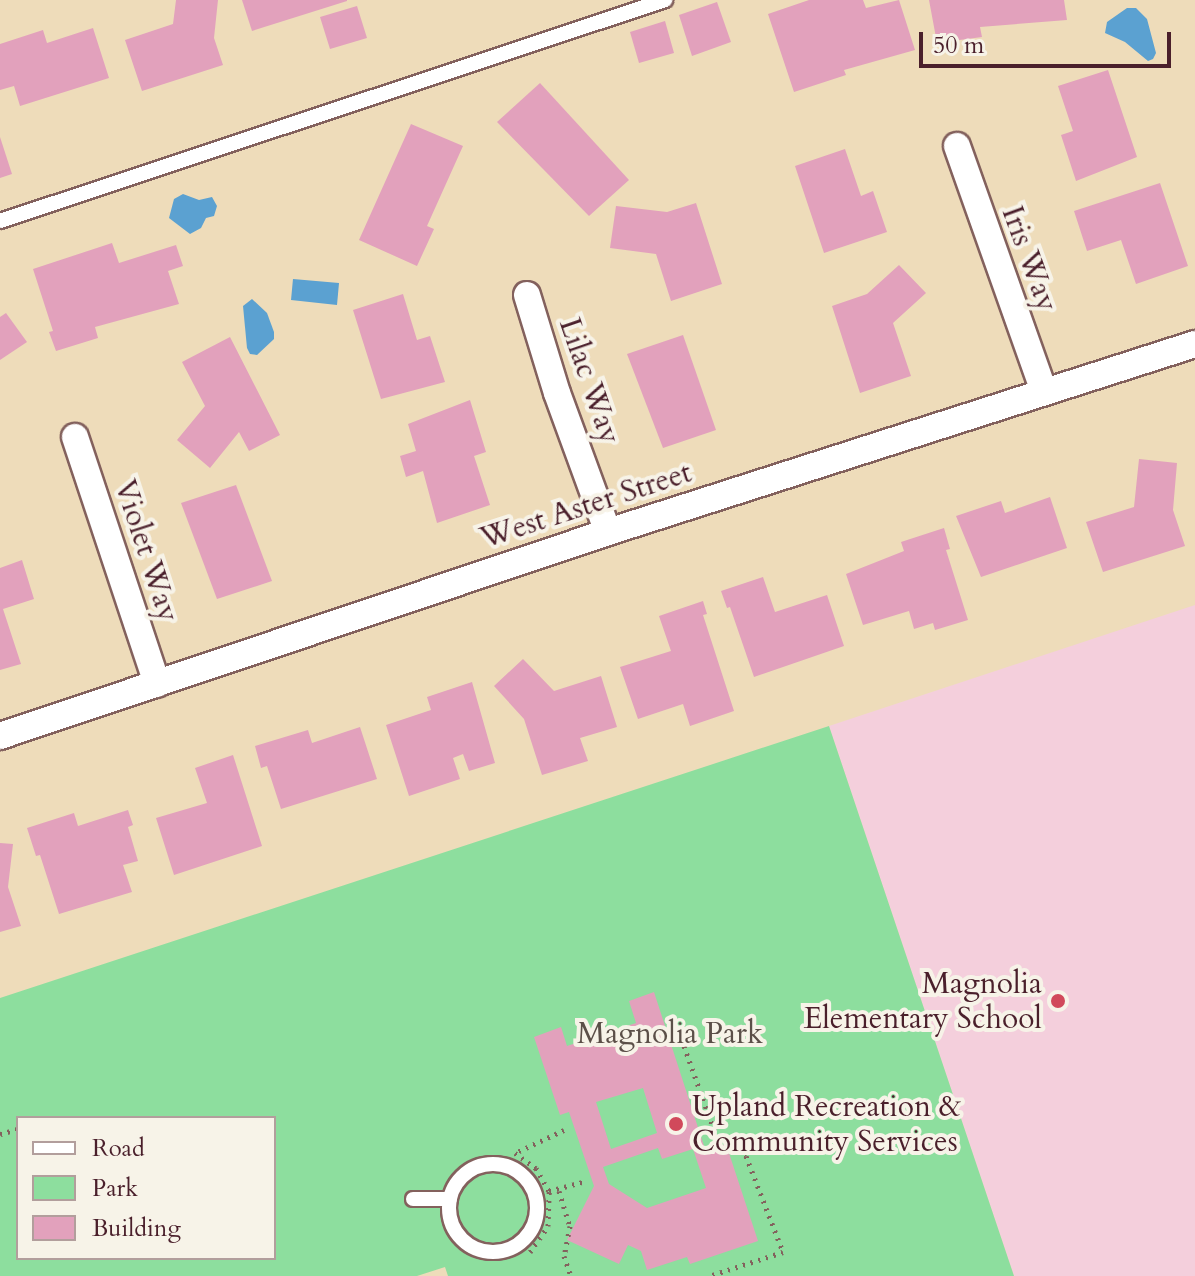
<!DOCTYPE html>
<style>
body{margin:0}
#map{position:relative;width:1195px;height:1276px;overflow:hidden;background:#eedcba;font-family:Cardo,serif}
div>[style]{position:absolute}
.built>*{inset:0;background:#f4cfdc}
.green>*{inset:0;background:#8dde9e}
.water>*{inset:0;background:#5ba1d1}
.building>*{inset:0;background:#e2a1bc}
.path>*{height:5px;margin-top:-2.5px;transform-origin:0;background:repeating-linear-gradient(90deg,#83615d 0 2px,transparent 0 8px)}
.roads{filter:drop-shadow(2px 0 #83615d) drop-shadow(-2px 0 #83615d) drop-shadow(0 2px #83615d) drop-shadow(0 -2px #83615d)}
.lane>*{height:14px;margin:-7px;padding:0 7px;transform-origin:7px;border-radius:7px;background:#fff}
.lane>.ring{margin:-7px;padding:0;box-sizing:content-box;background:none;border:14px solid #fff;border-radius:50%}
.street>*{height:26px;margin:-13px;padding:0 13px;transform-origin:13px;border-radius:13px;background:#fff}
.dots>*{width:22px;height:22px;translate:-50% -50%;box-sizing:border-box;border:4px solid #f7f3e8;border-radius:50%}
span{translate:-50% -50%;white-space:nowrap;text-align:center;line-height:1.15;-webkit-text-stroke:8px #f7f3e8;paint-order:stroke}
.street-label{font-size:30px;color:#4a1f2b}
.poi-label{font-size:30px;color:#4a1f2b}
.right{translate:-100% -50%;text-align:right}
.left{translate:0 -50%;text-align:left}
.park-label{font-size:30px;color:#5b4f48}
.legend{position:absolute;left:16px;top:1116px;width:260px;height:144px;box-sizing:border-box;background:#f7f3e8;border:2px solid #b29e9c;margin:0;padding:10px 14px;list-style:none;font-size:24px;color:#4a1f2b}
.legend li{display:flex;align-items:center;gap:16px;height:40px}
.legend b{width:40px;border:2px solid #b29e9c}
.scale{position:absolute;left:919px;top:32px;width:252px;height:36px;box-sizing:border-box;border:4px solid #4a1f2b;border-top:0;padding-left:10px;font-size:24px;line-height:28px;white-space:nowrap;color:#4a1f2b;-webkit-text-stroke:6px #f7f3e8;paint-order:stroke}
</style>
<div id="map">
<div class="built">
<div style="clip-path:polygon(1195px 605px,1195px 1276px,1014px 1276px,829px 726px)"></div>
</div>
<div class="green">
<div style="clip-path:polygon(evenodd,829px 726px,1014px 1276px,448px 1276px,445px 1267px,417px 1276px,0 1276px,0 998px,829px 726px,18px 1118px,274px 1118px,274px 1258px,18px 1258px,18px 1118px)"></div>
</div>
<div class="water">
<div style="clip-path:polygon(1127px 8px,1136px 8px,1147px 19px,1156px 53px,1153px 59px,1148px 61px,1125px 42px,1105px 33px,1107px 22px)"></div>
<div style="clip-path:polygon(183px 194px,199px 200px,212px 197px,217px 206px,214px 216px,206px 218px,201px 228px,190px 234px,169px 218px,174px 199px)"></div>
<div style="clip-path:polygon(293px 279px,339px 283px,337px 305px,291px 300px)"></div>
<div style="clip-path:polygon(252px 299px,267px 313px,274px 332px,274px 339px,257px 355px,250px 354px,247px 348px,243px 306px)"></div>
</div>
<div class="building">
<div style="clip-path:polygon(176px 0,218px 0,214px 38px,223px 65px,142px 91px,125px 40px,173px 24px)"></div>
<div style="clip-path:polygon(242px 0,347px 0,347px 1px,252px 31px)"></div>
<div style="clip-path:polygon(809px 0,863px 0,866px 8px,899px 0,915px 50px,844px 70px,846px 75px,794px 92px,768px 14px)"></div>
<div style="clip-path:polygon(929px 0,1064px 0,1067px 20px,980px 27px,982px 37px,937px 43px)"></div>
<div style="clip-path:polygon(717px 2px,731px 42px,692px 56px,679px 15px)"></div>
<div style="clip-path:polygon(357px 6px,367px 38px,330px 49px,320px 17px)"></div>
<div style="clip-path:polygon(665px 21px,674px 53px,639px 63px,630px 32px)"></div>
<div style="clip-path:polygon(93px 28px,109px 78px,20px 106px,14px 86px,0 90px,0 44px,43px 30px,47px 43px)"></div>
<div style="clip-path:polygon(1108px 70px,1137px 157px,1076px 181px,1061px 135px,1073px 131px,1058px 86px)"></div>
<div style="clip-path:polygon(540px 83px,629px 180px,589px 216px,497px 122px)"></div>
<div style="clip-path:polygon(411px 124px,463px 146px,427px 226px,434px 229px,417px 266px,359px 240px)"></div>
<div style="clip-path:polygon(0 137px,12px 174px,0 178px)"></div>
<div style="clip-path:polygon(845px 149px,861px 196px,873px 191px,887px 232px,824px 253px,795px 166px)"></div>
<div style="clip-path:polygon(1160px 183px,1188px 266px,1136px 284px,1121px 240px,1087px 251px,1074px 211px)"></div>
<div style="clip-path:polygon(696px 203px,722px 284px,671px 301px,656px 254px,610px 248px,616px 206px,667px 212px)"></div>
<div style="clip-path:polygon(112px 243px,119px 263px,176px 245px,183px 266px,168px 271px,179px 304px,95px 327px,98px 338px,56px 351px,49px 332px,53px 331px,33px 269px)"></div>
<div style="clip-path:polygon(899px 265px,926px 293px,893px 323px,911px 376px,860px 393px,832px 306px,867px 294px)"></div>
<div style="clip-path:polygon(403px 294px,417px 340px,430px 336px,445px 382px,381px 399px,353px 310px)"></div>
<div style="clip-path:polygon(6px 313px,27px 342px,0 360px,0 317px)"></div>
<div style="clip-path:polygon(683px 335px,716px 430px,663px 448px,627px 354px)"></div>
<div style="clip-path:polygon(230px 337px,280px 435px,249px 451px,239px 432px,210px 468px,177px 440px,205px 406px,182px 362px)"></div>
<div style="clip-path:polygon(470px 400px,486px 452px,474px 456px,490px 505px,437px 523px,423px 471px,406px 477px,400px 456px,416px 451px,408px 424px)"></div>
<div style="clip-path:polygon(1139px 459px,1177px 463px,1173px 510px,1185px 546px,1103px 572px,1086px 522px,1134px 507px)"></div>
<div style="clip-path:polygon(236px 485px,272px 581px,217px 599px,181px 503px)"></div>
<div style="clip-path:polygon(1050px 497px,1067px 548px,981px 577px,956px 516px,1001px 501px,1005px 513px)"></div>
<div style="clip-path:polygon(944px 528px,950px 549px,946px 550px,968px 620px,935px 630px,933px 623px,914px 629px,909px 611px,863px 625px,846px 574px,904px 551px,901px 542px)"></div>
<div style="clip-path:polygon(22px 560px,34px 599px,3px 609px,21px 664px,0 670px,0 568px)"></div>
<div style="clip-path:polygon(763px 577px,775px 612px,827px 595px,844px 646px,754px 677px,730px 607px,727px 608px,721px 591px)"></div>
<div style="clip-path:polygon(703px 601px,707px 614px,703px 615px,734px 711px,690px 726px,683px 704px,638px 719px,620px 667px,671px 651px,659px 616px)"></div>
<div style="clip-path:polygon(523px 659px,554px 691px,601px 676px,617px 727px,580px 738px,588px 761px,542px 775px,524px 719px,494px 686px)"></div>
<div style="clip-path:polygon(472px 682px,495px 763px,469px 771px,463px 754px,453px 758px,460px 779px,409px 796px,386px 725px,431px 710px,427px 697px)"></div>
<div style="clip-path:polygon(360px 727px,377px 779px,281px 809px,267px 766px,261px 768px,255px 746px,308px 730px,312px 743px)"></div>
<div style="clip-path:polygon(233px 755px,262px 846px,174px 875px,156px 818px,207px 803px,195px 768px)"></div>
<div style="clip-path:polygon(128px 810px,133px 825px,128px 827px,138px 861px,123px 865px,132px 892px,59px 914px,40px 855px,36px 856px,27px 828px,74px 813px,78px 826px)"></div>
<div style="clip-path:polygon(0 843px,13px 844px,8px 887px,21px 926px,0 932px)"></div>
<div style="clip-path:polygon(evenodd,654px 992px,706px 1152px,726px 1144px,758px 1241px,690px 1264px,687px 1257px,647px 1270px,641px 1251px,628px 1245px,619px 1264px,567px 1240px,594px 1186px,569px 1112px,560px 1115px,534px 1037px,561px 1027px,567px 1046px,636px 1023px,629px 1001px,654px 992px,643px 1088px,657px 1133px,611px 1149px,596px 1102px,643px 1088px,654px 992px,658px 1148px,662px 1159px,693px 1149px,706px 1188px,647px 1208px,609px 1184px,603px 1167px,658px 1148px)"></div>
</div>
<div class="path">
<div style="left:684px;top:1046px;width:89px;rotate:70.3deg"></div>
<div style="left:714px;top:1130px;width:41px;rotate:39.1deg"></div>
<div style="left:746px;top:1156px;width:103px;rotate:68.9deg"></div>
<div style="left:783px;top:1252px;width:78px;rotate:162deg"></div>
<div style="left:564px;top:1130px;width:54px;rotate:154.9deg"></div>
<div style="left:515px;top:1153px;width:26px;rotate:36deg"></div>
<div style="left:536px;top:1168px;width:26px;rotate:61deg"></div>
<div style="left:549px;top:1191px;width:35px;rotate:-15deg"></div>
<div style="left:0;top:1134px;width:19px;rotate:-16deg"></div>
<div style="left:559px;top:1191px;width:37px;rotate:73deg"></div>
<div style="left:570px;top:1226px;width:31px;rotate:101deg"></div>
<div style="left:564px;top:1256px;width:21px;rotate:71deg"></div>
<div style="left:530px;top:1252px;width:32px;rotate:-55deg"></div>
<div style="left:548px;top:1226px;width:35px;rotate:-88deg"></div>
</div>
<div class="roads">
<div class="lane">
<div style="left:0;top:221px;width:701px;rotate:-18.38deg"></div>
<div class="ring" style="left:449px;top:1164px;width:74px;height:74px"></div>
<div style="left:413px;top:1199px;width:37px"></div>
</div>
<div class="street">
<div style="left:957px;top:146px;width:261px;rotate:70.5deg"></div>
<div style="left:527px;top:295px;width:102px;rotate:73deg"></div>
<div style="left:557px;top:393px;width:148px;rotate:69.9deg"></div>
<div style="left:75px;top:437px;width:260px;rotate:71.6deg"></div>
<div style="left:0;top:736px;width:641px;rotate:-18.55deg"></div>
<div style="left:608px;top:532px;width:616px;rotate:-17.76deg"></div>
</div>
</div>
<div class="dots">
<div style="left:1058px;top:1001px;background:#d1495b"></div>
<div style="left:676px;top:1124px;background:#d1495b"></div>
</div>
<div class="street-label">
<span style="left:1029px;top:259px;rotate:70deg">Iris Way</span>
<span style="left:589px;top:381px;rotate:71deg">Lilac Way</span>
<span style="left:586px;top:506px;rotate:-18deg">West Aster Street</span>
<span style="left:146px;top:551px;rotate:72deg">Violet Way</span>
</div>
<div class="poi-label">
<span class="right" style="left:1042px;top:1001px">Magnolia<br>Elementary School</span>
<span class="left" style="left:692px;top:1124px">Upland Recreation &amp;<br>Community Services</span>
</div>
<div class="park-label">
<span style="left:670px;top:1034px">Magnolia Park</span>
</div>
<ul class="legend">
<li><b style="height:10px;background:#fff"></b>Road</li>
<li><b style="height:22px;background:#8dde9e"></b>Park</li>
<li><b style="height:22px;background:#e2a1bc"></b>Building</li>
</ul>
<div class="scale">50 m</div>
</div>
